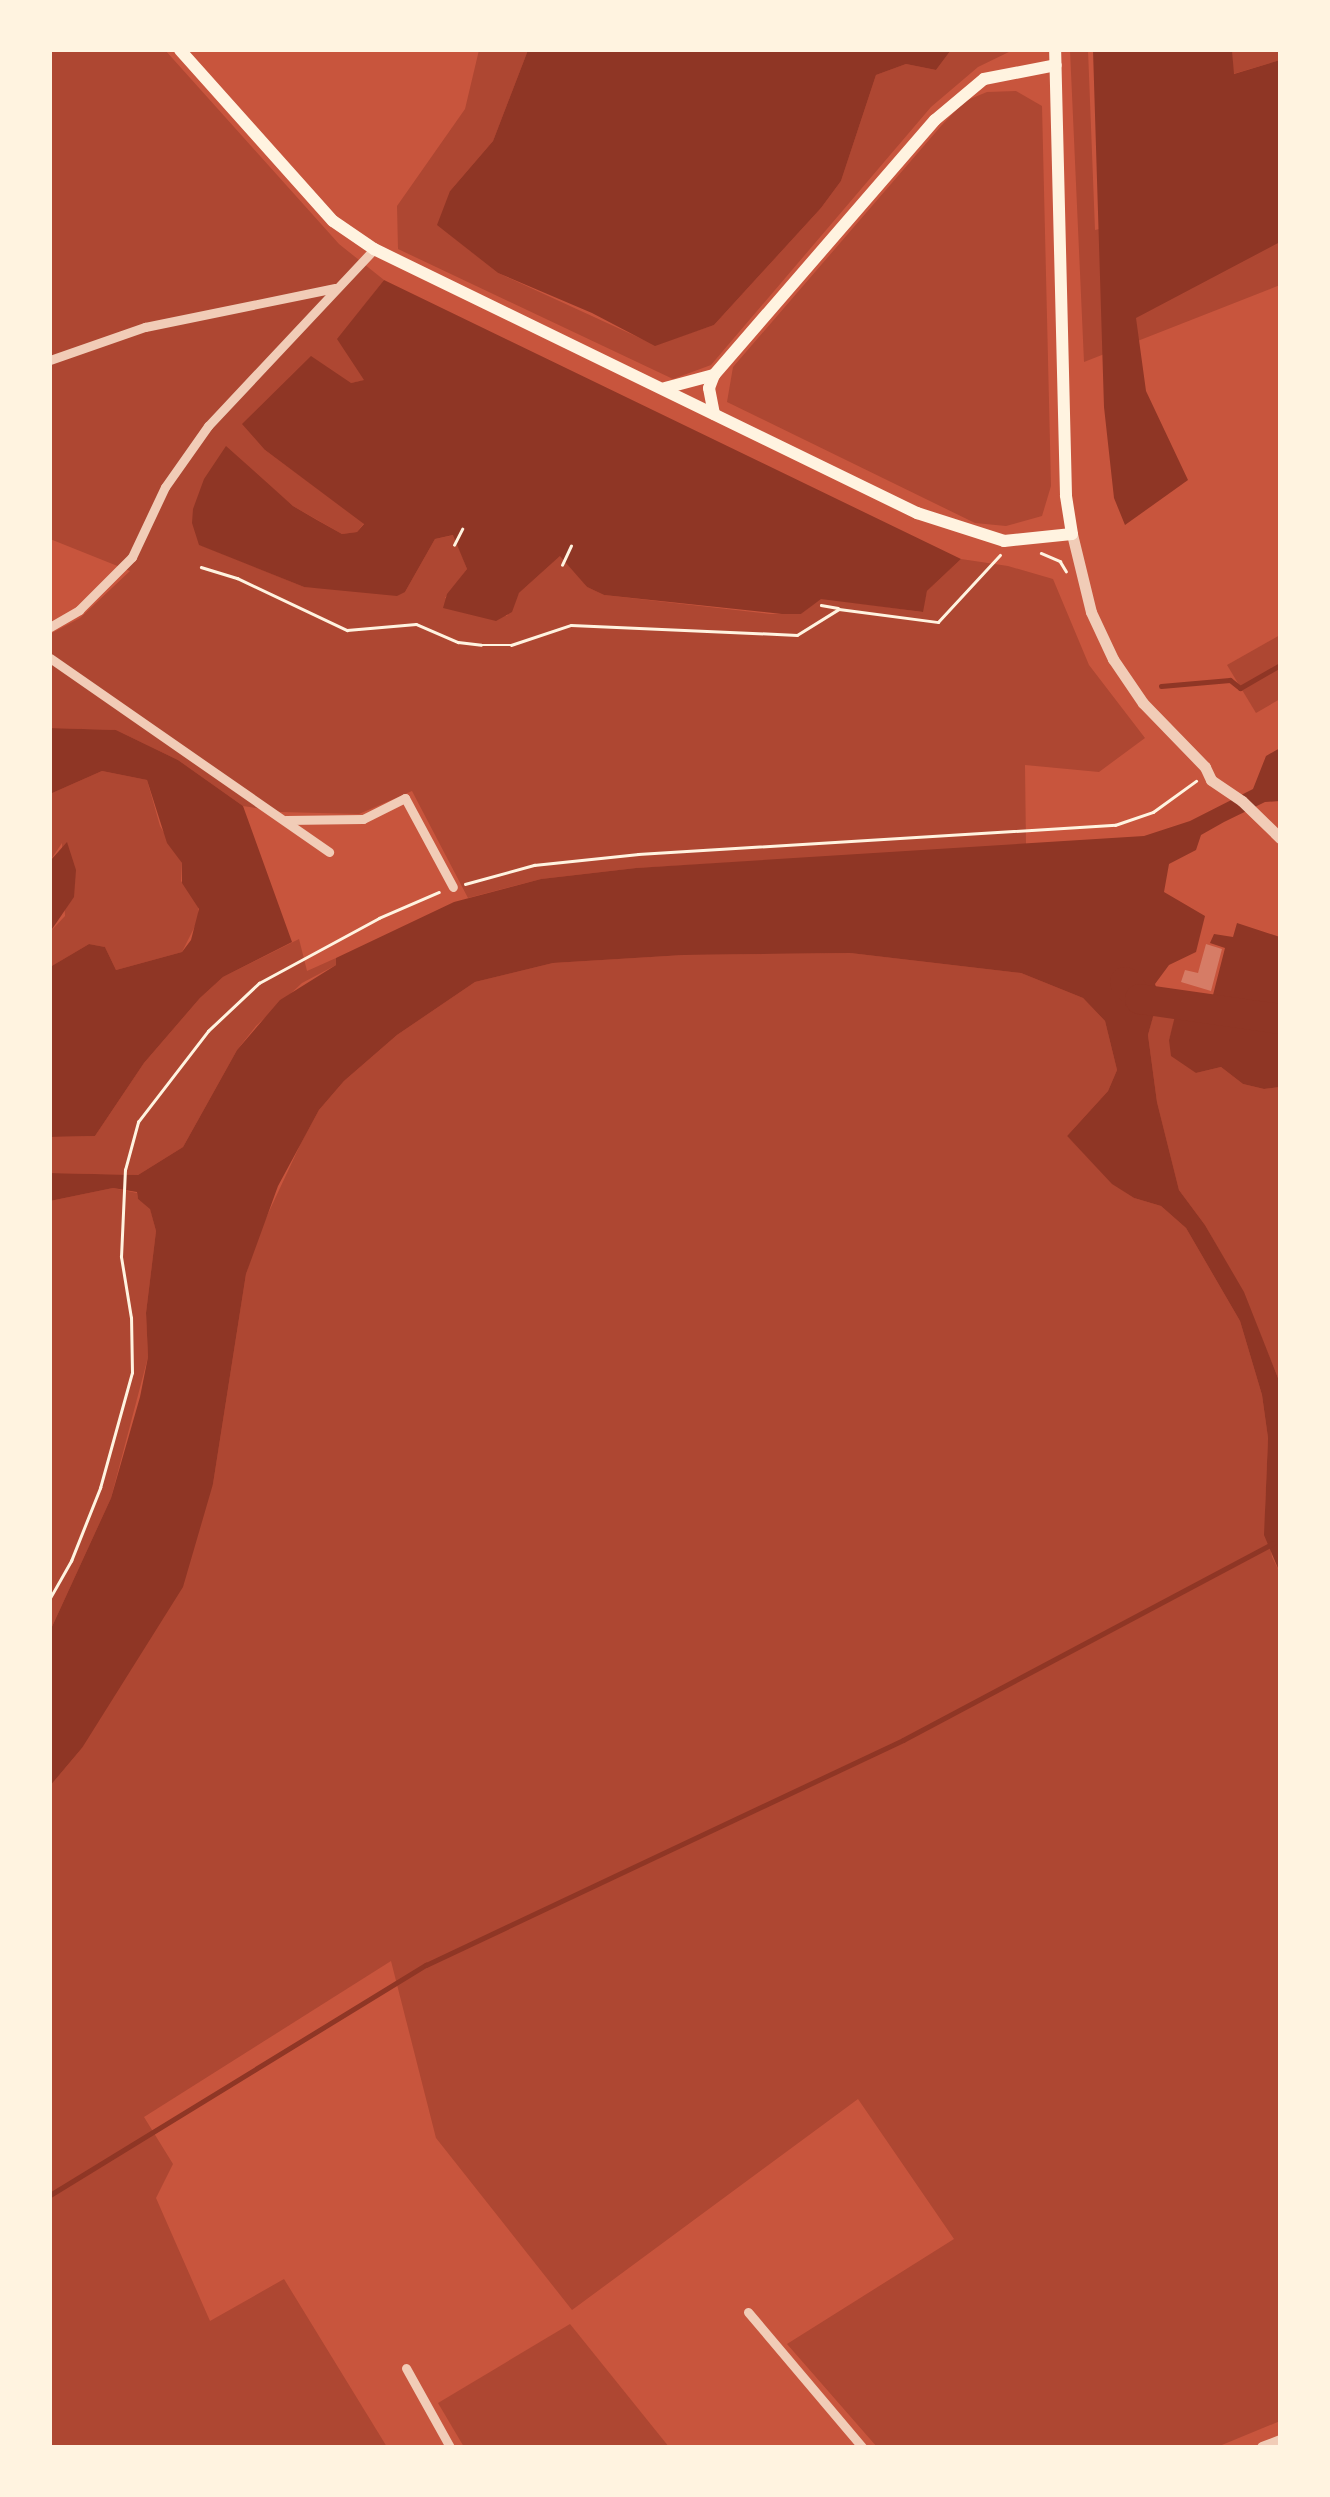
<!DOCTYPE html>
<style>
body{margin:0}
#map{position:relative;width:1330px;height:2497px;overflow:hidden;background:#c8553d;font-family:"Alegreya Sans",sans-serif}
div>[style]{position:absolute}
.green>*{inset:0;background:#ae4732}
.water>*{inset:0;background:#8f3625}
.stream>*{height:5px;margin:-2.5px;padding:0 2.5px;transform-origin:2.5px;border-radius:2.5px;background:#8f3625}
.river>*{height:30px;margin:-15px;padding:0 15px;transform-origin:15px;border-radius:15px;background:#8f3625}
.building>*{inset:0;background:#d67c66}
.path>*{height:2.5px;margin:-1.25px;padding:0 1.25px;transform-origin:1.25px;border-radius:1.25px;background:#fff3e0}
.minor>*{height:9px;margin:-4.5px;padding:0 4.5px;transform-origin:4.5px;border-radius:4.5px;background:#f1ccb7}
.tertiary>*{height:11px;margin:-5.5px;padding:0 5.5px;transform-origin:5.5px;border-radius:5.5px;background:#f1ccb7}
.secondary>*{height:12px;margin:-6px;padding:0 6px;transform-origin:6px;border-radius:6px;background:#fff3e0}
span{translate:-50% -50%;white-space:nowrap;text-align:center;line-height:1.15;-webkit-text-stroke:8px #fff3e0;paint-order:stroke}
.frame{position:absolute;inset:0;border:52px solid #fff3e0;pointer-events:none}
</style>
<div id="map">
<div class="green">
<div style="clip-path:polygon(50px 50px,165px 50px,339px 244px,384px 280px,338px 339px,365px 380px,351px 383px,265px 450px,364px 523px,357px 532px,342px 534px,293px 506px,271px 487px,200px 545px,304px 587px,405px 592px,435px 539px,454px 535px,467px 569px,445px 598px,507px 616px,519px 593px,561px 555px,587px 587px,604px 595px,770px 614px,801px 614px,821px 598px,922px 612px,927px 591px,961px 559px,1008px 566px,1053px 579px,1089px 665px,1145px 738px,1099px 772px,1025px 765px,1026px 846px,636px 868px,541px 879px,468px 898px,412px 791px,359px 814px,281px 812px,243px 806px,178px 760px,116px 730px,50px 728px,50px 634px,80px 618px,130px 571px,50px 539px)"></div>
<div style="clip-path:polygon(479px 50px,528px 50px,493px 141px,450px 191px,453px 237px,498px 273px,655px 345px,714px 325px,821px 208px,841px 181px,876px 75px,906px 64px,936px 70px,951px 50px,1013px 50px,978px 67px,931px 107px,711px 365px,673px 379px,398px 249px,397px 206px,465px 109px)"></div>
<div style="clip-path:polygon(1070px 50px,1088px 50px,1095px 230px,1211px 204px,1280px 179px,1280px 285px,1084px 362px)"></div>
<div style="clip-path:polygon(1232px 50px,1280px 50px,1280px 60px,1233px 74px)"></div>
<div style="clip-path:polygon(1016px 91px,1042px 106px,1051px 486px,1042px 516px,1006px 526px,975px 523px,727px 402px,733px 367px,941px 126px,965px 101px,987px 92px)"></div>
<div style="clip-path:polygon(1280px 635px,1280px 699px,1256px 713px,1227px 665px)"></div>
<div style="clip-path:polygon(102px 771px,147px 780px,160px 826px,182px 863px,181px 881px,198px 903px,199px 918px,182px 952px,116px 970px,105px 947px,89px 944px,50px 967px,50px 932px,65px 916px,62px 843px,50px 861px,50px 794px)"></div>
<div style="clip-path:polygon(299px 939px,307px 971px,336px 958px,336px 965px,302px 983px,256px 1026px,237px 1050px,183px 1147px,138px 1175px,50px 1173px,50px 1137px,95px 1136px,144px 1063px,200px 998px,223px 977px)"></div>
<div style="clip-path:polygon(850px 953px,1021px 973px,1083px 998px,1105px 1021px,1117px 1070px,1108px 1091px,1067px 1136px,1113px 1184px,1134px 1198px,1161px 1206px,1186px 1228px,1240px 1321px,1262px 1395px,1268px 1438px,1265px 1512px,1272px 1557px,1280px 1573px,1280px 2421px,1217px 2447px,877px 2447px,787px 2344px,954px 2239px,858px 2099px,572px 2310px,436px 2138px,391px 1961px,144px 2117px,173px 2164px,156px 2198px,210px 2321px,284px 2279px,387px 2447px,50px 2447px,50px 1786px,82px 1748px,213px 1484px,246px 1274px,259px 1233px,301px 1143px,319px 1110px,344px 1081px,397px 1035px,475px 982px,553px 963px,684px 955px)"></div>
<div style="clip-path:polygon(1155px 1008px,1177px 1013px,1169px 1040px,1196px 1073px,1221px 1067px,1243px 1084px,1264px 1089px,1280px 1087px,1280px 1397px,1278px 1378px,1243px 1292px,1205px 1225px,1179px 1190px,1157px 1102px,1148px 1035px)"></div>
<div style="clip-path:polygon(113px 1188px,137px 1193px,138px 1199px,150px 1208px,156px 1231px,146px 1313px,148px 1357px,111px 1498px,50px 1631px,50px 1201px)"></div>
<div style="clip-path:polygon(570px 2324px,669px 2447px,464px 2447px,438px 2403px)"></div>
</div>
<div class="water">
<div style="clip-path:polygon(528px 50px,951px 50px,936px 70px,906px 64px,876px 75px,841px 181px,821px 208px,714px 325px,655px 346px,592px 313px,498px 273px,437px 225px,450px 191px,493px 141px)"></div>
<div style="clip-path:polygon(1093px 50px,1232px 50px,1234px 74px,1280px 60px,1280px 242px,1136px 318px,1146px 391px,1188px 480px,1125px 525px,1114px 498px,1104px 407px)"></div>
<div style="clip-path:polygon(384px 280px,961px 559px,927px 591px,923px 612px,821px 599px,801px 614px,782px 614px,604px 595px,587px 587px,560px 556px,519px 593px,512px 612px,496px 621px,443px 608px,447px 594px,467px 569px,453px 535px,435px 539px,405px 592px,397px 596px,304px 587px,199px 545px,192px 523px,193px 509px,204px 479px,226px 446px,293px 506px,317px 520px,342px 534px,357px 532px,364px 524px,265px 450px,242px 424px,311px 356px,351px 383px,364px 380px,337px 339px)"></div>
<div style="clip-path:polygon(50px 728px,116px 730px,178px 760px,243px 806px,292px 942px,223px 977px,200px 998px,144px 1063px,95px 1136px,50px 1137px,50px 967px,89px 944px,105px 947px,116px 970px,182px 952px,191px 940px,199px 909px,182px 883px,182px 863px,167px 843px,147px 780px,102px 771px,50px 794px)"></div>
<div style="clip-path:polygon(1280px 748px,1280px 801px,1265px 802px,1224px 822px,1201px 835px,1196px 850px,1169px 864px,1164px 892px,1205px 916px,1196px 952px,1169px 965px,1155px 984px,1159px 995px,1148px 1035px,1157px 1102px,1179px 1190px,1205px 1225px,1244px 1292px,1278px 1378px,1280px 1573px,1264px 1535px,1268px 1438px,1262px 1395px,1240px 1321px,1186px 1228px,1161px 1206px,1134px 1198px,1112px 1184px,1067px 1136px,1108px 1091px,1117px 1070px,1105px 1021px,1083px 998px,1021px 973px,850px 953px,684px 955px,553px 963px,475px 982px,397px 1035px,344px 1081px,319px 1110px,278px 1186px,246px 1274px,213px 1484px,183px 1587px,82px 1748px,50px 1786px,50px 1631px,111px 1498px,140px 1397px,148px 1357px,146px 1313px,156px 1231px,150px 1209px,138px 1199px,137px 1192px,113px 1188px,50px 1201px,50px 1173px,138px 1175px,183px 1147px,237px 1050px,280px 1000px,336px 965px,336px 958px,454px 902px,541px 879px,636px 868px,1144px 836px,1190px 821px,1253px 789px,1266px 756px)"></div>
<div style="clip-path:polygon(67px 842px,76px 870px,74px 897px,50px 932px,50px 861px)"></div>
<div style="clip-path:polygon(1237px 923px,1280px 937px,1280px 1087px,1264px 1089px,1243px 1084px,1221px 1067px,1196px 1073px,1171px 1056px,1169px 1040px,1178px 1004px,1185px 993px,1213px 995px,1225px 948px,1210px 943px,1214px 934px,1233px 937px)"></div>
</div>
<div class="stream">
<div style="left:1161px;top:686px;width:69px;rotate:-5deg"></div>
<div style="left:1230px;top:680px;width:13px;rotate:39deg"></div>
<div style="left:1240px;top:688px;width:46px;rotate:-29.9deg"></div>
<div style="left:50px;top:2195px;width:441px;rotate:-31.5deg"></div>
<div style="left:426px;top:1965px;width:527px;rotate:-25.25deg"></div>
<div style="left:903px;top:1740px;width:419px;rotate:-28deg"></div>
</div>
<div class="river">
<div style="left:1125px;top:982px;width:23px;rotate:49deg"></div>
<div style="left:1140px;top:999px;width:141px;rotate:8.1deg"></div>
</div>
<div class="building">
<div style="clip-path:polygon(1206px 944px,1222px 949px,1211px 991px,1181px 982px,1185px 970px,1198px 973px)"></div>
</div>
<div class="path">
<div style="left:454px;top:545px;width:18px;rotate:-63deg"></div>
<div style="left:1041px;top:553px;width:21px;rotate:23deg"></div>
<div style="left:1060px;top:561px;width:12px;rotate:59deg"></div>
<div style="left:562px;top:565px;width:21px;rotate:-65deg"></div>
<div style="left:201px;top:567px;width:38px;rotate:17deg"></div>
<div style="left:237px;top:578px;width:122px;rotate:25.3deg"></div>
<div style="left:347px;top:630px;width:69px;rotate:-5deg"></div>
<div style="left:416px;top:624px;width:46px;rotate:23.2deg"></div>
<div style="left:458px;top:642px;width:23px;rotate:7deg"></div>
<div style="left:481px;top:645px;width:30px"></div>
<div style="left:511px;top:645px;width:63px;rotate:-18.4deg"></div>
<div style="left:571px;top:625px;width:226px;rotate:2.5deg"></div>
<div style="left:797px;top:635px;width:49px;rotate:-31.8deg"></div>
<div style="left:839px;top:609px;width:100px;rotate:7.5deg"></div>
<div style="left:938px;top:622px;width:91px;rotate:-47.2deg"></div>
<div style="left:821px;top:605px;width:17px;rotate:10deg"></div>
<div style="left:465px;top:884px;width:72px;rotate:-15.4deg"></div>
<div style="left:534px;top:865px;width:105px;rotate:-6deg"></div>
<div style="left:638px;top:854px;width:478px;rotate:-3.5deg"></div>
<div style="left:1115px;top:825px;width:40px;rotate:-18.9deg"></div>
<div style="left:1153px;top:812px;width:53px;rotate:-35.8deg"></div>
<div style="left:50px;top:1598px;width:43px;rotate:-60.4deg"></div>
<div style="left:71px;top:1561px;width:79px;rotate:-68.3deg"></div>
<div style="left:100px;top:1488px;width:119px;rotate:-74.5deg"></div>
<div style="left:132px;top:1373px;width:55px;rotate:-91deg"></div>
<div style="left:131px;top:1318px;width:62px;rotate:-99.3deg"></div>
<div style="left:121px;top:1257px;width:87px;rotate:-87.4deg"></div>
<div style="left:125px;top:1170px;width:50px;rotate:-74.8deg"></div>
<div style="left:138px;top:1122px;width:115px;rotate:-52.4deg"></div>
<div style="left:208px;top:1031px;width:70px;rotate:-43.3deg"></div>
<div style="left:259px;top:983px;width:136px;rotate:-28.4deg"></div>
<div style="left:379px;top:918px;width:65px;rotate:-23.4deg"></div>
</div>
<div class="minor">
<div style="left:50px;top:360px;width:101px;rotate:-19.2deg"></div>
<div style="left:145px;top:327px;width:194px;rotate:-11.6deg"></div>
<div style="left:50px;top:627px;width:34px;rotate:-30deg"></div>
<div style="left:79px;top:610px;width:75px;rotate:-45deg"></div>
<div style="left:132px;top:557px;width:77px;rotate:-64.8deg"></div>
<div style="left:165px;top:487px;width:75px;rotate:-54.8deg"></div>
<div style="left:208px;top:426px;width:243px;rotate:-46.8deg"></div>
<div style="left:50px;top:658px;width:340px;rotate:34.8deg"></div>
<div style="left:286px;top:820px;width:77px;rotate:-0.7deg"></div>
<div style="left:363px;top:819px;width:47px;rotate:-26.6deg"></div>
<div style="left:405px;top:798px;width:101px;rotate:61.7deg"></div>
<div style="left:748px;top:2312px;width:177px;rotate:49.8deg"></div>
<div style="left:406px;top:2368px;width:90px;rotate:60.9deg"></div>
</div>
<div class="tertiary">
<div style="left:1072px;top:534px;width:80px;rotate:76.3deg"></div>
<div style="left:1091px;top:612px;width:52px;rotate:64.9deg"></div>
<div style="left:1113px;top:659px;width:53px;rotate:55.7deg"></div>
<div style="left:1143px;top:703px;width:89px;rotate:45.9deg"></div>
<div style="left:1205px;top:767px;width:14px;rotate:65deg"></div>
<div style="left:1211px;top:780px;width:37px;rotate:34deg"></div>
<div style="left:1242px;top:801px;width:53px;rotate:44.2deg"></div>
<div style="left:1262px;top:2447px;width:19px;rotate:-21deg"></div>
</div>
<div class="secondary">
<div style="left:180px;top:50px;width:229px;rotate:48.2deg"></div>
<div style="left:333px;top:221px;width:50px;rotate:34.3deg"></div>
<div style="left:374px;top:249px;width:604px;rotate:25.93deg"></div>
<div style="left:917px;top:513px;width:91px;rotate:17.8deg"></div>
<div style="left:1004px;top:541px;width:68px;rotate:-5.9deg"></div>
<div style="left:1072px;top:534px;width:39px;rotate:-99deg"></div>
<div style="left:1066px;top:495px;width:445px;rotate:-91.4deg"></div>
<div style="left:665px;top:388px;width:51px;rotate:-14.9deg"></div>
<div style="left:714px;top:414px;width:26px;rotate:-101deg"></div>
<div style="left:709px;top:388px;width:14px;rotate:-69deg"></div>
<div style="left:714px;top:375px;width:337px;rotate:-49.1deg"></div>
<div style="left:935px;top:120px;width:64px;rotate:-39.9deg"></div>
<div style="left:984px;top:79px;width:73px;rotate:-11deg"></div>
</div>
<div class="frame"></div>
</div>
